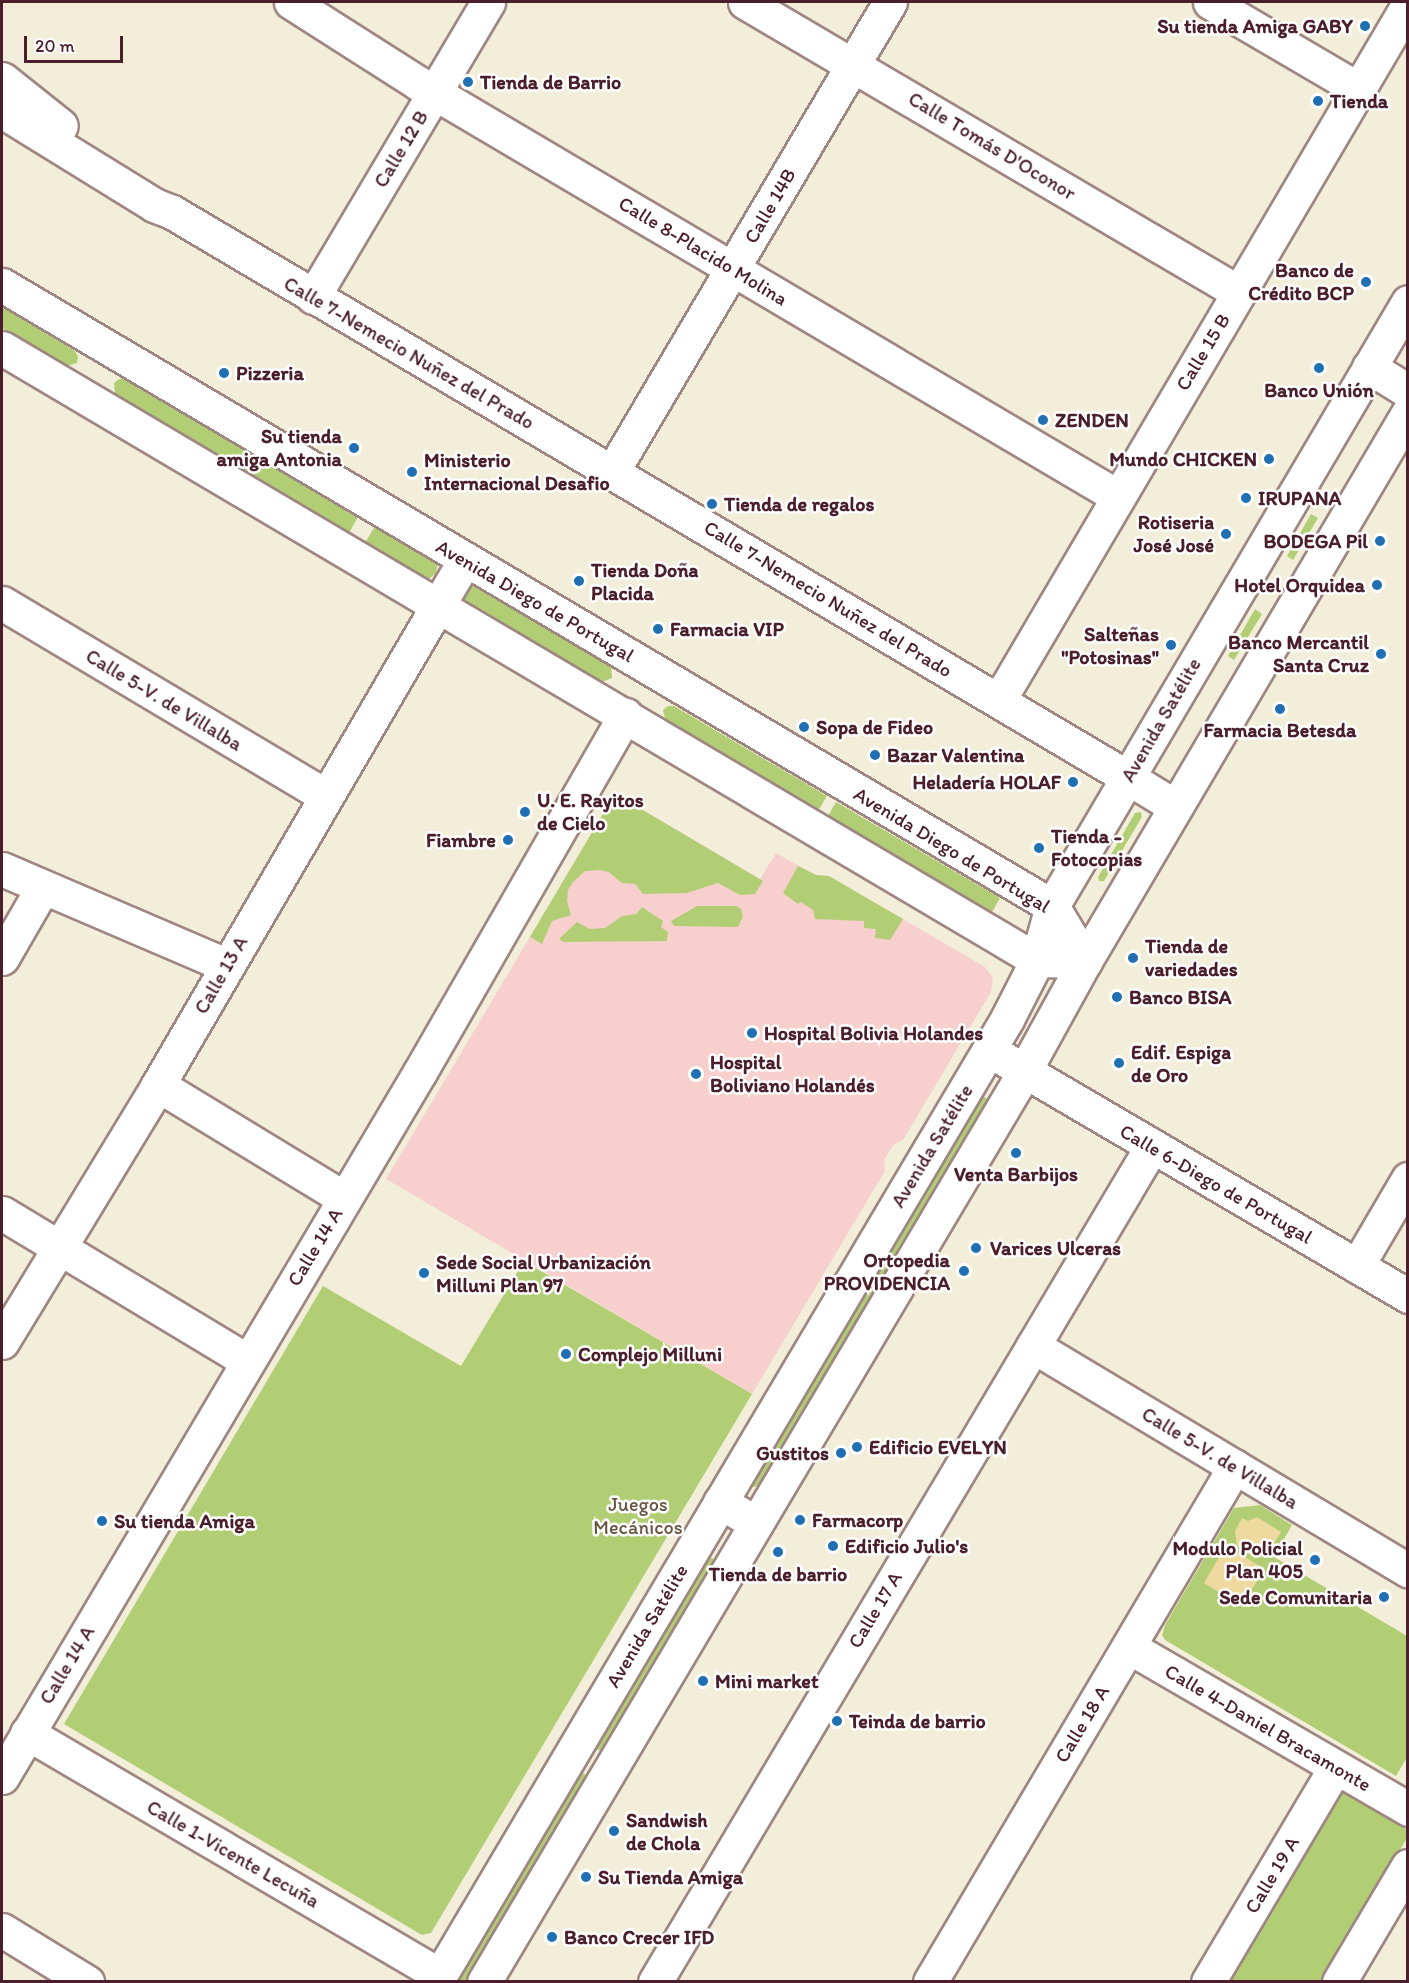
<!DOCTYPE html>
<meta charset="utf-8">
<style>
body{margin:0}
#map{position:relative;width:1409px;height:1983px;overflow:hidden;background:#f2eed9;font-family:Itim,sans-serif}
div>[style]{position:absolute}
.built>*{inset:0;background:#f7d0cd}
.green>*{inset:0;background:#b2ce74}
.sand>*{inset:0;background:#eeda9e}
.roads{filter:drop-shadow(2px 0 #9e8682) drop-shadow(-2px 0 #9e8682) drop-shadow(0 2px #9e8682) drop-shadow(0 -2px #9e8682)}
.street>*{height:33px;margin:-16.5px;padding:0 16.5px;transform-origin:16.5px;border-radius:16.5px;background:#fff}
.secondary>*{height:33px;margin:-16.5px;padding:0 16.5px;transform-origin:16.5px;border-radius:16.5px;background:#fff}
.primary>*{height:33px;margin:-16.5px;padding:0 16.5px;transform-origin:16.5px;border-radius:16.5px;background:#fff}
.dots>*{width:16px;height:16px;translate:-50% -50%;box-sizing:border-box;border:3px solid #fff;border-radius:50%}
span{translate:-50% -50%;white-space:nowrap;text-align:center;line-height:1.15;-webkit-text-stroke:5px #fff;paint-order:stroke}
.poi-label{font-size:20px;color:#4a1f2b;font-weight:700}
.right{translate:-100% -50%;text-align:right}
.left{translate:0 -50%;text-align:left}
.street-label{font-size:20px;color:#4a1f2b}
.park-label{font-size:20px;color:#695441}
.frame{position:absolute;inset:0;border:3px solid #4a1f2b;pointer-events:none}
.scale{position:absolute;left:24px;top:36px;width:99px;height:27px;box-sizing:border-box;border:3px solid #4a1f2b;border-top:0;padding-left:8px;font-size:18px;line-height:21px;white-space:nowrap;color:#4a1f2b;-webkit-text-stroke:4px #fff;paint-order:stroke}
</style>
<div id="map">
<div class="built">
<div style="clip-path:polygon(619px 796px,760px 879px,776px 853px,816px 875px,829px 876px,985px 967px,993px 978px,991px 992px,903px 1140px,894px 1144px,884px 1160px,885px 1171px,752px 1394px,386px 1179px,613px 797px)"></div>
</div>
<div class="green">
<div style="clip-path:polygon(2px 307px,75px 351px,78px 357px,77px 363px,66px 366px,2px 328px)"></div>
<div style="clip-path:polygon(119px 379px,125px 379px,358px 517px,349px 533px,115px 395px,114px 383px)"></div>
<div style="clip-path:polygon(1311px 514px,1318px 518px,1293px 560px,1287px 556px)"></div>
<div style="clip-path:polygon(375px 526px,438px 563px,436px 573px,428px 580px,365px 543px)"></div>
<div style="clip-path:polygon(467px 585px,473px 585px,611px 666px,612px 678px,602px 682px,464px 601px,462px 595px)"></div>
<div style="clip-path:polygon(1255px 609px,1262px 614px,1234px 660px,1228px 656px)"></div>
<div style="clip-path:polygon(668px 706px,674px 706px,827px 796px,818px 811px,666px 722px,663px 710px)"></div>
<div style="clip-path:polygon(619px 796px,763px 881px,755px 894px,740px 895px,718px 883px,687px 893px,643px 894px,635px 884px,622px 883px,609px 872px,600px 870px,585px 871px,573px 882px,568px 890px,567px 901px,571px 915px,552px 921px,542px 944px,530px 937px,613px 797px)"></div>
<div style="clip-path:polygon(836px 802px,1000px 898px,991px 914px,828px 816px)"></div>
<div style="clip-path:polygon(1141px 812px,1142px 817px,1104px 881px,1099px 881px,1098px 877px,1135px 813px)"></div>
<div style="clip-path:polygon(798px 866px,816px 875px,829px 876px,903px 919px,890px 940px,875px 938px,876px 929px,864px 928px,864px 921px,815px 919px,813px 910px,801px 902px,798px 904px,783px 893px)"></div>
<div style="clip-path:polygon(697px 906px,736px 906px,741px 909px,743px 917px,738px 927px,674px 926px,671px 921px)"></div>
<div style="clip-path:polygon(642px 907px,663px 921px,661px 927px,668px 932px,667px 941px,564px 942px,559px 939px,577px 922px,590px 929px,605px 928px,622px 916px,636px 914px)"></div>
<div style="clip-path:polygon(981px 1095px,989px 1100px,759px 1486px,753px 1487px,751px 1482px)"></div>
<div style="clip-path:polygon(524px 1261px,752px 1394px,431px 1933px,422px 1935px,64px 1724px,323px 1286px,461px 1366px)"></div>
<div style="clip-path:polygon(1260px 1505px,1292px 1525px,1274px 1557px,1407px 1636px,1407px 1757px,1396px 1776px,1165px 1640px,1162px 1635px,1165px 1625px,1234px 1508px)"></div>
<div style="clip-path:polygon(707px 1556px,715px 1560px,602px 1752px,594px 1747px)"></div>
<div style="clip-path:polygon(580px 1771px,587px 1776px,465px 1981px,455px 1982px)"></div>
<div style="clip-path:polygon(1339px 1791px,1346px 1791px,1405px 1825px,1407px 1838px,1323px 1981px,1224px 1982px)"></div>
</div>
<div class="sand">
<div style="clip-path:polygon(1257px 1517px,1281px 1532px,1266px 1557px,1262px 1555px,1254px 1557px,1237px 1546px,1235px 1531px,1242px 1518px,1248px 1521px)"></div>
<div style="clip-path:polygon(1226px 1545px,1264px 1569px,1242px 1606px,1204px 1583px)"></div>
</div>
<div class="roads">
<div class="street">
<div style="left:291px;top:2px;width:151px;rotate:32.5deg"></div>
<div style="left:418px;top:83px;width:812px;rotate:30.58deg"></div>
<div style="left:745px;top:2px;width:572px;rotate:30.47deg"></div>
<div style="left:1210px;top:2px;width:172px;rotate:30.4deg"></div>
<div style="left:2px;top:79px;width:75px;rotate:38.5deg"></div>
<div style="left:2px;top:111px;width:179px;rotate:31.7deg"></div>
<div style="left:154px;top:205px;width:19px;rotate:21deg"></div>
<div style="left:172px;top:212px;width:1110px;rotate:30.61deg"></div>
<div style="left:313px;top:297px;width:343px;rotate:-59.3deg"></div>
<div style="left:612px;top:472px;width:546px;rotate:-59.4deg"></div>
<div style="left:2px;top:603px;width:377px;rotate:30.8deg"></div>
<div style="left:999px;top:700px;width:806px;rotate:-59.52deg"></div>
<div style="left:2px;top:869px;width:244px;rotate:23.2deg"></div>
<div style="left:2px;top:958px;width:82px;rotate:-60deg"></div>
<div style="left:158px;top:1085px;width:218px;rotate:31.3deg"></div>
<div style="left:2px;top:1213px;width:286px;rotate:31.1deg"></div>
<div style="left:1357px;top:1266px;width:101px;rotate:-59.6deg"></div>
<div style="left:2px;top:1342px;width:301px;rotate:-58.7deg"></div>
<div style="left:158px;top:1085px;width:553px;rotate:-59.73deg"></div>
<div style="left:1033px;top:1346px;width:437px;rotate:30.9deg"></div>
<div style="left:1129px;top:1647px;width:323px;rotate:30.1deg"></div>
<div style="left:27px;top:1733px;width:479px;rotate:30.4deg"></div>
<div style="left:2px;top:1777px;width:820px;rotate:-59.34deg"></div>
<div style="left:420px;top:1072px;width:412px;rotate:-60.1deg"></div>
<div style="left:655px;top:1982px;width:973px;rotate:-59.27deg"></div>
<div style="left:930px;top:1982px;width:599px;rotate:-59.41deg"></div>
<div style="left:1208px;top:1982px;width:249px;rotate:-59.3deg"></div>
<div style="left:1339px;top:1982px;width:135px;rotate:-59.3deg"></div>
</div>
<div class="secondary">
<div style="left:2px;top:285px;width:1220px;rotate:30.6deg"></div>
<div style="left:1052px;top:906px;width:64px;rotate:59deg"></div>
<div style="left:2px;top:348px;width:1202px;rotate:30.6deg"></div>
<div style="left:1037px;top:960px;width:48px;rotate:1.2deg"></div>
<div style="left:1369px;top:367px;width:46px;rotate:31.6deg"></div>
<div style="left:437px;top:607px;width:55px;rotate:-59.2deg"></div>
<div style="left:1127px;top:777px;width:57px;rotate:31.5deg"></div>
<div style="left:989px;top:1050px;width:486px;rotate:30.4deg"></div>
<div style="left:720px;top:1502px;width:42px;rotate:30.3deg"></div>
<div style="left:2px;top:1930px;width:100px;rotate:31.5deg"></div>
</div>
<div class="primary">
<div style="left:436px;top:1982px;width:1120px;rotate:-59.33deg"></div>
<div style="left:1007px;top:1019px;width:66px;rotate:-63deg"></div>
<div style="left:1037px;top:960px;width:56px;rotate:-74.5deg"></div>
<div style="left:1052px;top:906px;width:701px;rotate:-59.48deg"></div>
<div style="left:484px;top:1982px;width:1042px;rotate:-59.3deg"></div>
<div style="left:1016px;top:1086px;width:143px;rotate:-61.1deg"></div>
<div style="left:1085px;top:961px;width:636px;rotate:-59.48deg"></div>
</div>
</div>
<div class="dots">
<div style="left:1365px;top:26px;background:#1f6fb2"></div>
<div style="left:468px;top:82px;background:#1f6fb2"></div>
<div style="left:1318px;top:101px;background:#1f6fb2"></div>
<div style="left:1366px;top:282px;background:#1f6fb2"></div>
<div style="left:1319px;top:368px;background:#1f6fb2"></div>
<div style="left:224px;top:373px;background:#1f6fb2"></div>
<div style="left:1043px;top:420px;background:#1f6fb2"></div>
<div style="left:354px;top:448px;background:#1f6fb2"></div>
<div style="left:1269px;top:459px;background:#1f6fb2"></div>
<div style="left:412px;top:472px;background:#1f6fb2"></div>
<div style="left:1246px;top:498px;background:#1f6fb2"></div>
<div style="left:712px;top:504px;background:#1f6fb2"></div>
<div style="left:1226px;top:534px;background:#1f6fb2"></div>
<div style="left:1380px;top:541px;background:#1f6fb2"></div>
<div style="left:579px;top:581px;background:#1f6fb2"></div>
<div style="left:1377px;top:585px;background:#1f6fb2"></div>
<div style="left:658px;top:629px;background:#1f6fb2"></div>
<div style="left:1171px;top:645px;background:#1f6fb2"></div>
<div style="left:1381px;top:654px;background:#1f6fb2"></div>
<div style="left:1280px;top:709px;background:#1f6fb2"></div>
<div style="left:804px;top:727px;background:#1f6fb2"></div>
<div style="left:875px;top:755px;background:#1f6fb2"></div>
<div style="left:1073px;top:782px;background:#1f6fb2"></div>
<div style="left:525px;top:812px;background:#1f6fb2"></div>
<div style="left:508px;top:840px;background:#1f6fb2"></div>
<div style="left:1039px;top:848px;background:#1f6fb2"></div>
<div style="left:1133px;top:958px;background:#1f6fb2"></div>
<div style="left:1117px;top:997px;background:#1f6fb2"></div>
<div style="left:752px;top:1033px;background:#1f6fb2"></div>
<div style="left:1119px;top:1063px;background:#1f6fb2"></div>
<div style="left:696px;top:1074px;background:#1f6fb2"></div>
<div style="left:1016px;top:1153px;background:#1f6fb2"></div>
<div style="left:976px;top:1248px;background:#1f6fb2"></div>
<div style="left:964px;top:1271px;background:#1f6fb2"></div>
<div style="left:424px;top:1273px;background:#1f6fb2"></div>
<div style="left:566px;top:1354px;background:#1f6fb2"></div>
<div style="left:857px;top:1447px;background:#1f6fb2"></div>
<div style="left:841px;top:1453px;background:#1f6fb2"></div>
<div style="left:800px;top:1520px;background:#1f6fb2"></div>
<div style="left:102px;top:1521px;background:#1f6fb2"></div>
<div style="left:833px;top:1546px;background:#1f6fb2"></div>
<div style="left:778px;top:1552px;background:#1f6fb2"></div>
<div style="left:1315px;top:1560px;background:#1f6fb2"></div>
<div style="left:1384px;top:1597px;background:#1f6fb2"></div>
<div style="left:703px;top:1681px;background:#1f6fb2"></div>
<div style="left:837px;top:1721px;background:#1f6fb2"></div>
<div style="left:614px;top:1831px;background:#1f6fb2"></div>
<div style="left:586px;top:1877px;background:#1f6fb2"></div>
<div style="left:552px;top:1937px;background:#1f6fb2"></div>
</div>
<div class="poi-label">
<span class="right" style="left:1353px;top:26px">Su tienda Amiga GABY</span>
<span class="left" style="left:480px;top:82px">Tienda de Barrio</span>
<span class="left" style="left:1330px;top:101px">Tienda</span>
<span class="right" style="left:1354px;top:282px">Banco de<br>Crédito BCP</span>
<span class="left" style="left:236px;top:373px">Pizzeria</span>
<span style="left:1319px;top:390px">Banco Unión</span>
<span class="left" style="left:1055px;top:420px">ZENDEN</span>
<span class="right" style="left:342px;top:448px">Su tienda<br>amiga Antonia</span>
<span class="right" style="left:1257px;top:459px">Mundo CHICKEN</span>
<span class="left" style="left:424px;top:472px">Ministerio<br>Internacional Desafio</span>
<span class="left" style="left:1258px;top:498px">IRUPANA</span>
<span class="left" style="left:724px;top:504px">Tienda de regalos</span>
<span class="right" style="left:1214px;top:534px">Rotiseria<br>José José</span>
<span class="right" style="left:1368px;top:541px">BODEGA Pil</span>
<span class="left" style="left:591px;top:582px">Tienda Doña<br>Placida</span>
<span class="right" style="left:1365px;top:585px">Hotel Orquidea</span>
<span class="left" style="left:670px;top:629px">Farmacia VIP</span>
<span class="right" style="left:1159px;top:646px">Salteñas<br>"Potosinas"</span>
<span class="right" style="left:1369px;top:654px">Banco Mercantil<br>Santa Cruz</span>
<span class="left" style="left:816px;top:727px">Sopa de Fideo</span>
<span style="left:1280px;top:730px">Farmacia Betesda</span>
<span class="left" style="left:887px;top:755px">Bazar Valentina</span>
<span class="right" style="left:1061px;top:782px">Heladería HOLAF</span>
<span class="left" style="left:537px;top:812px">U. E. Rayitos<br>de Cielo</span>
<span class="left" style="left:1051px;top:848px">Tienda -<br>Fotocopias</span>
<span class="right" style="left:496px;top:840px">Fiambre</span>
<span class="left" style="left:1145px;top:958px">Tienda de<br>variedades</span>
<span class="left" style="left:1129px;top:997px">Banco BISA</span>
<span class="left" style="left:764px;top:1033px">Hospital Bolivia Holandes</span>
<span class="left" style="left:1131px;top:1064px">Edif. Espiga<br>de Oro</span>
<span class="left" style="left:710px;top:1074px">Hospital<br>Boliviano Holandés</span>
<span style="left:1016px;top:1174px">Venta Barbijos</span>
<span class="left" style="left:990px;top:1248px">Varices Ulceras</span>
<span class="right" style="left:950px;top:1272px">Ortopedia<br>PROVIDENCIA</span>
<span class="left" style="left:436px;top:1274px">Sede Social Urbanización<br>Milluni Plan 97</span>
<span class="left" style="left:578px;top:1354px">Complejo Milluni</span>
<span class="left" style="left:869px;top:1447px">Edificio EVELYN</span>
<span class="right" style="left:829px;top:1453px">Gustitos</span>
<span class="left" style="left:812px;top:1520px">Farmacorp</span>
<span class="left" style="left:114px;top:1521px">Su tienda Amiga</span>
<span class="left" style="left:845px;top:1546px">Edificio Julio's</span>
<span class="right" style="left:1303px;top:1560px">Modulo Policial<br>Plan 405</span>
<span style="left:778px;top:1574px">Tienda de barrio</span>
<span class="right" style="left:1372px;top:1597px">Sede Comunitaria</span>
<span class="left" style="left:715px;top:1681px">Mini market</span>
<span class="left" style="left:849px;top:1721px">Teinda de barrio</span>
<span class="left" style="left:626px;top:1832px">Sandwish<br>de Chola</span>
<span class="left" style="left:598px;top:1877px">Su Tienda Amiga</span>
<span class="left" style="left:564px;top:1937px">Banco Crecer IFD</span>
</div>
<div class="street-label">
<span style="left:992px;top:146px;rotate:31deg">Calle Tomás D'Oconor</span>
<span style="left:401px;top:149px;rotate:-59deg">Calle 12 B</span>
<span style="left:770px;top:206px;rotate:-60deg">Calle 14B</span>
<span style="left:703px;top:251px;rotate:31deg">Calle 8-Placido Molina</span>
<span style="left:1203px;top:352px;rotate:-59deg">Calle 15 B</span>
<span style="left:409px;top:353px;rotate:30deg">Calle 7-Nemecio Nuñez del Prado</span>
<span style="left:828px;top:599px;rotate:31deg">Calle 7-Nemecio Nuñez del Prado</span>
<span style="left:535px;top:601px;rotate:30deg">Avenida Diego de Portugal</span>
<span style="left:164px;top:700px;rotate:31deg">Calle 5-V. de Villalba</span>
<span style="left:1161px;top:720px;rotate:-60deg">Avenida Satélite</span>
<span style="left:952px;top:850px;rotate:31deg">Avenida Diego de Portugal</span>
<span style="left:221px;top:975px;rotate:-60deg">Calle 13 A</span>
<span style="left:932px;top:1146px;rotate:-59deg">Avenida Satélite</span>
<span style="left:1216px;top:1184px;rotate:30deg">Calle 6-Diego de Portugal</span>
<span style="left:315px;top:1247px;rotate:-59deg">Calle 14 A</span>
<span style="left:1220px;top:1458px;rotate:31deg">Calle 5-V. de Villalba</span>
<span style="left:875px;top:1610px;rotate:-59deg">Calle 17 A</span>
<span style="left:647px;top:1626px;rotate:-59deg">Avenida Satélite</span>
<span style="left:67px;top:1665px;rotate:-59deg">Calle 14 A</span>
<span style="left:1082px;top:1724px;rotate:-59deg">Calle 18 A</span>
<span style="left:1268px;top:1728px;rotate:30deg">Calle 4-Daniel Bracamonte</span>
<span style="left:233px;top:1854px;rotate:30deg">Calle 1-Vicente Lecuña</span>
<span style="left:1272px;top:1875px;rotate:-59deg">Calle 19 A</span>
</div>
<div class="park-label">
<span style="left:638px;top:1516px">Juegos<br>Mecánicos</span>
</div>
<div class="frame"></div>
<div class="scale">20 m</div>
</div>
